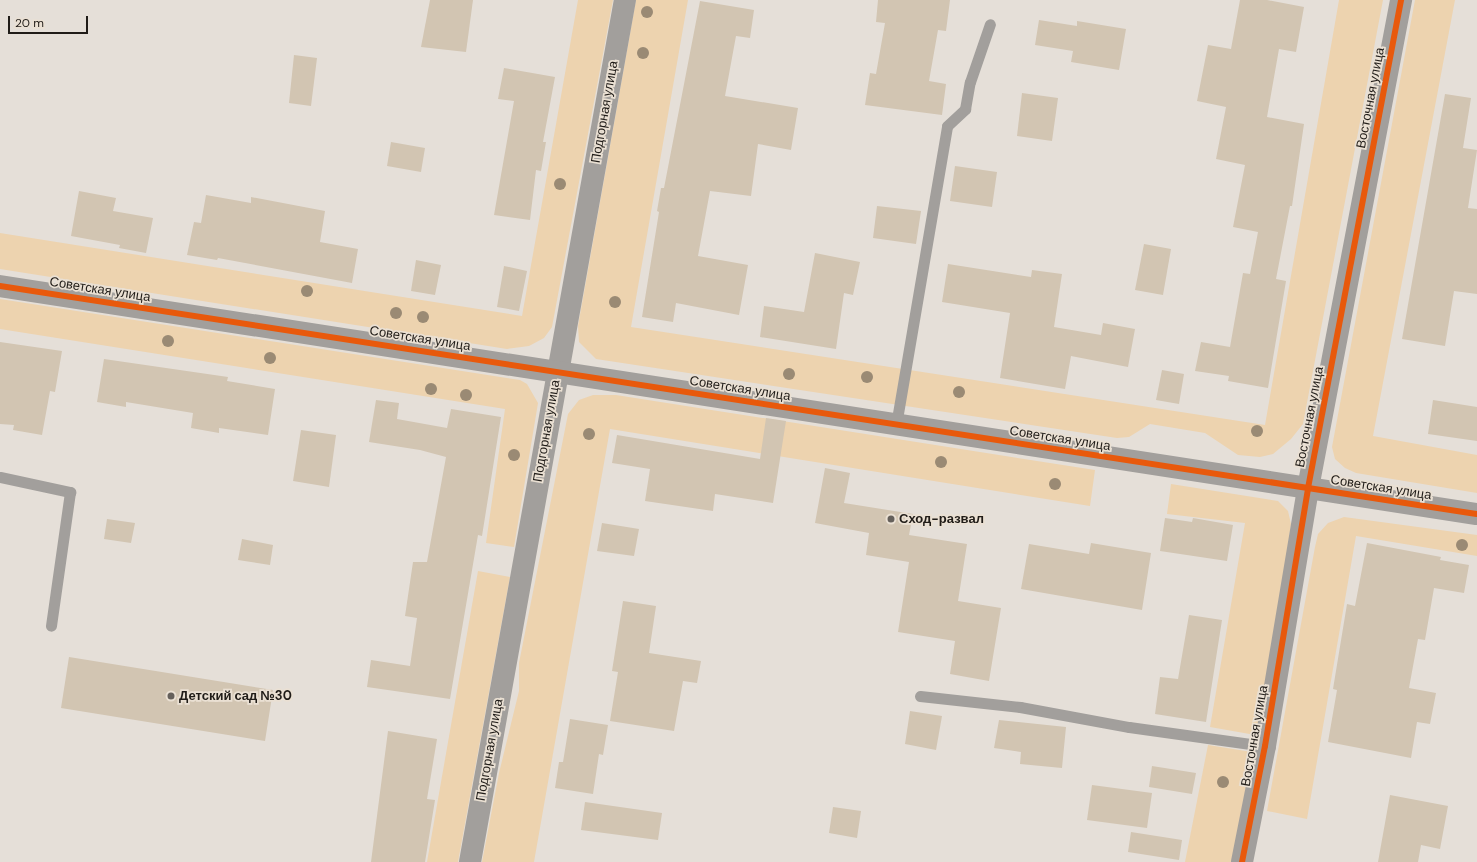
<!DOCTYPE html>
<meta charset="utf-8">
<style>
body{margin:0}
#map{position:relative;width:1477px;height:862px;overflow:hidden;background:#e5dfd8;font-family:"DM Sans",sans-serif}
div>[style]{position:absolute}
.green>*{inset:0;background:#edd3af}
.building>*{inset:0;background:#d2c5b2}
.service>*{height:11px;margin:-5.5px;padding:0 5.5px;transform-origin:5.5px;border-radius:5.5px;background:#a29f9c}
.minor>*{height:22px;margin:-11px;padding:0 11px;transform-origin:11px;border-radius:11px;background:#a29f9c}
.tertiary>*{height:22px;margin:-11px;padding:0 11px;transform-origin:11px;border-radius:11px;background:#a29f9c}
.cycleway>*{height:6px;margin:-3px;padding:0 3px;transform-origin:3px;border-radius:3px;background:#e8590c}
.trees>*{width:12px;height:12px;margin:-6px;border-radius:50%;background:#9a8a74}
.dots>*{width:11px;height:11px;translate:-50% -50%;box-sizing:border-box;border:2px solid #eae0d3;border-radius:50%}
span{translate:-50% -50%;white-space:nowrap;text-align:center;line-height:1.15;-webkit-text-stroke:3.5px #eae0d3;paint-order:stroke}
.street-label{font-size:13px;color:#201c18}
.poi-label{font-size:13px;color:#201c18;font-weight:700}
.left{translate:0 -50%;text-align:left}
.scale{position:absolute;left:8px;top:16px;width:80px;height:18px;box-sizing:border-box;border:2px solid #201c18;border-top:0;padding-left:5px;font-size:12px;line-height:14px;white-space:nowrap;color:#201c18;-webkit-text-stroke:3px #eae0d3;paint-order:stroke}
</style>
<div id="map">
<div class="green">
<div style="clip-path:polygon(578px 0,613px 0,552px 327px,544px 338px,529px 346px,507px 349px,0 269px,0 233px,522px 316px)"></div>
<div style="clip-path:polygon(636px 0,688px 0,631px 327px,1265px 425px,1339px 0,1383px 0,1303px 424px,1291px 439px,1273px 454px,1260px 457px,1238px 455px,1205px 433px,1150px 424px,1129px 437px,1117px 438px,596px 359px,579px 342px,578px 326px)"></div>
<div style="clip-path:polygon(1415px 0,1455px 0,1373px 436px,1477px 455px,1477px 493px,1356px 473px,1345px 468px,1335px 459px,1332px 447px)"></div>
<div style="clip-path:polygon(0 299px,520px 380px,527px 384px,538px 403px,514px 547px,486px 543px,505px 409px,0 329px)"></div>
<div style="clip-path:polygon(593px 395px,616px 395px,1095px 470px,1090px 506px,610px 429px,534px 862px,482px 862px,499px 773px,519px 691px,519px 663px,568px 414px,579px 400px)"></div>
<div style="clip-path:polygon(1171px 484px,1278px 501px,1288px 511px,1291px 524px,1261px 736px,1210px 727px,1245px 523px,1167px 514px)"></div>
<div style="clip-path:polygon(1344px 517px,1477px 535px,1477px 556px,1356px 536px,1307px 819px,1267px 811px,1315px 547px,1318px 534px,1328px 523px)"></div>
<div style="clip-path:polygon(478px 571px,510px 577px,458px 862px,427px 862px)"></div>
<div style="clip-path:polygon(1208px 745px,1258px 753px,1235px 862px,1185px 862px)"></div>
</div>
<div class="building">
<div style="clip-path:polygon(430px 0,473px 0,466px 52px,421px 47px)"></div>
<div style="clip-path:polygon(878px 0,950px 0,946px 31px,938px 30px,929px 81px,946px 84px,942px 115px,865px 105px,870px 73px,876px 74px,885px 23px,876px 22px)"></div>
<div style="clip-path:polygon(1240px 0,1267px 0,1304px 7px,1296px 52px,1279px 49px,1267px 117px,1304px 124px,1292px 206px,1290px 206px,1276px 279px,1286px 281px,1268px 388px,1228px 381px,1229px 376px,1195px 371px,1201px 342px,1230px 347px,1243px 273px,1250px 274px,1258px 232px,1233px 227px,1245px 165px,1216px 159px,1226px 107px,1197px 101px,1208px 45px,1231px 49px)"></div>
<div style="clip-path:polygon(700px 1px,754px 10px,750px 38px,736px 36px,725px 96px,798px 108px,791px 150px,758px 144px,751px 196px,710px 191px,698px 256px,748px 265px,739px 315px,676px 303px,673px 322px,642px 317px,659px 212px,657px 211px,661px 188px,664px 188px)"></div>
<div style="clip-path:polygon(1039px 20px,1077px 26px,1077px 21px,1126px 29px,1119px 70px,1071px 62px,1073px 51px,1035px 45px)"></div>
<div style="clip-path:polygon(294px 55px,317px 58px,311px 106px,289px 103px)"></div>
<div style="clip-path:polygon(504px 68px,555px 77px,543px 142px,546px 142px,541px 171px,536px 170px,530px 220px,494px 215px,514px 101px,498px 99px)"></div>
<div style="clip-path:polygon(1022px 93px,1058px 98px,1052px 141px,1017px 136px)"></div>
<div style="clip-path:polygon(1445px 94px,1471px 98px,1463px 148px,1477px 150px,1468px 208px,1477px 209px,1477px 294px,1454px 291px,1445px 346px,1402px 339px)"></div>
<div style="clip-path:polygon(391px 142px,425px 148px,421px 172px,387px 166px)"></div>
<div style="clip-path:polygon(955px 166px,997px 172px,992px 207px,950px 201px)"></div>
<div style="clip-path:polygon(79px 191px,116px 198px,113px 211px,153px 218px,146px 253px,119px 248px,120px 245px,71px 236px)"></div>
<div style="clip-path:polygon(206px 195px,251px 203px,251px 197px,325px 211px,320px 242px,358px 249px,352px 283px,218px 258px,217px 260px,187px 255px,194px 222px,201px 223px)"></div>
<div style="clip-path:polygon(877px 206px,921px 211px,916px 244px,873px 238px)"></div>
<div style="clip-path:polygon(1144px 244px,1171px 249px,1163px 295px,1135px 290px)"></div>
<div style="clip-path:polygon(815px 253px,860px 262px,853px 295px,844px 293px,836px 349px,760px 337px,764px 306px,804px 312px)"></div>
<div style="clip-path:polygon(416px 260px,441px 265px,435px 295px,411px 291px)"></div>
<div style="clip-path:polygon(948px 264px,1031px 277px,1032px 270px,1062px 274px,1054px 327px,1101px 335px,1103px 323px,1135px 329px,1128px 367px,1071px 356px,1065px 389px,1000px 378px,1010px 313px,942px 302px)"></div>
<div style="clip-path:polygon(504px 266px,527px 271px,519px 311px,497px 307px)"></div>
<div style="clip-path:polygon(0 342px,62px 351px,55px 392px,50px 391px,42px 435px,13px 430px,14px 425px,0 424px)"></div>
<div style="clip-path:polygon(104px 359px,228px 377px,227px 381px,275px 389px,268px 435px,219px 428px,219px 433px,191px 428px,193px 413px,126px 402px,126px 407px,97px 402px)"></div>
<div style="clip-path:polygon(1162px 370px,1184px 374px,1179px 404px,1156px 400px)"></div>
<div style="clip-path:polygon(376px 400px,399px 403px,397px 419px,447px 428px,451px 409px,501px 417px,482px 536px,478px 535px,450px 699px,367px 687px,371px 660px,410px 666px,417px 618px,405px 616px,413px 562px,427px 562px,446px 457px,420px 450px,369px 442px)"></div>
<div style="clip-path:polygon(1433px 400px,1477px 407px,1477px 441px,1428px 434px)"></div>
<div style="clip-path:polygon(766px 418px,786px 421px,773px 503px,715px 494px,713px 511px,645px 501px,650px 469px,612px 463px,617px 435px,760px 459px)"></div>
<div style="clip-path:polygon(301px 430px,336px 435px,329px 487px,293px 481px)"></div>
<div style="clip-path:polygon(825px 468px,850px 473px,844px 503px,913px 514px,909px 535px,967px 544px,958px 601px,1001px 608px,989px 681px,950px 674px,955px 641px,898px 632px,909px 562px,866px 555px,869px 533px,815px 523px)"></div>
<div style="clip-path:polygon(1165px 518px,1192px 522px,1193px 518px,1233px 525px,1227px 561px,1160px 551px)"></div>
<div style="clip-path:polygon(107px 519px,135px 523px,131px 543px,104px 539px)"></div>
<div style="clip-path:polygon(602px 523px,639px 529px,634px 556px,597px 551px)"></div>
<div style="clip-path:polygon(242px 539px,273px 545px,270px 565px,238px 560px)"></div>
<div style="clip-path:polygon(1091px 543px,1151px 553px,1142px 610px,1021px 589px,1029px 544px,1089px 554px)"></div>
<div style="clip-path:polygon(1367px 543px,1441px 557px,1440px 560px,1469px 565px,1464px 593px,1434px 588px,1425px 640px,1418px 639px,1409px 688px,1436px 693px,1430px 724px,1417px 722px,1411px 758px,1328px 742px,1337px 690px,1333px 689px,1347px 604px,1355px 606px)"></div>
<div style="clip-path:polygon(623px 601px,656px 606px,649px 653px,701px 661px,697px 683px,683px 681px,674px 731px,610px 721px,618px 672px,612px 671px)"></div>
<div style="clip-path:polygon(1189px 615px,1222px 620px,1206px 722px,1155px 714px,1160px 677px,1178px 679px)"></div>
<div style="clip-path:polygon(69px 657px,273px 690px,265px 741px,61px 708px)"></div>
<div style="clip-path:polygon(910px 711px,942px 716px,936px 750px,905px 744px)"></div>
<div style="clip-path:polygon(570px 719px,608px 725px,603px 755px,599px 754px,593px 794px,555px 788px,559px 762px,563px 762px)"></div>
<div style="clip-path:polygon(999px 720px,1066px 727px,1062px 768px,1020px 764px,1021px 752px,994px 748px)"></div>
<div style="clip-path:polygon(388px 731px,437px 739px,427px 799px,435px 800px,425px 862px,371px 862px)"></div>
<div style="clip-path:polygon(1152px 766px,1196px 773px,1192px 794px,1149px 787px)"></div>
<div style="clip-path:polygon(1092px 785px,1152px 793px,1147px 828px,1087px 820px)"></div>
<div style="clip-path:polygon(1390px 795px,1448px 806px,1440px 849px,1421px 845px,1418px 862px,1378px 862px)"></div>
<div style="clip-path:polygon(585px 802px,662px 813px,658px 840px,581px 830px)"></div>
<div style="clip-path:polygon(833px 807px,861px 811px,857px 838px,829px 833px)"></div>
<div style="clip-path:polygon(1131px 832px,1182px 840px,1179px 860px,1128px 852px)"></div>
</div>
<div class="service">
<div style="left:896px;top:425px;width:303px;rotate:-80.3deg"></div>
<div style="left:947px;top:126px;width:25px;rotate:-43deg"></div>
<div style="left:965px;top:109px;width:27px;rotate:-80deg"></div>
<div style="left:970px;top:82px;width:61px;rotate:-71deg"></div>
<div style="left:0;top:477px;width:72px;rotate:12.1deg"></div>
<div style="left:70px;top:492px;width:135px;rotate:98.1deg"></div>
<div style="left:920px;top:696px;width:101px;rotate:6.3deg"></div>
<div style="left:1020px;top:707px;width:111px;rotate:10.4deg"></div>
<div style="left:1129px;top:727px;width:137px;rotate:8deg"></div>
</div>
<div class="minor">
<div style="left:470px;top:862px;width:876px;rotate:-79.81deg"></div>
<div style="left:1242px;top:862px;width:118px;rotate:-78.8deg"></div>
<div style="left:1265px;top:746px;width:262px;rotate:-80.5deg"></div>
<div style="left:1308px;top:488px;width:497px;rotate:-79.2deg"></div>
</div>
<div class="tertiary">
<div style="left:0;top:286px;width:1494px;rotate:8.78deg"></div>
</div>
<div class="cycleway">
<div style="left:0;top:286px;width:1494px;rotate:8.78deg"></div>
<div style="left:1242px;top:862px;width:118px;rotate:-78.8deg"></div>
<div style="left:1265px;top:746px;width:262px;rotate:-80.5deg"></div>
<div style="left:1308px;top:488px;width:497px;rotate:-79.2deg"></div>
</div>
<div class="trees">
<div style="left:647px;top:12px"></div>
<div style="left:643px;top:53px"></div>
<div style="left:560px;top:184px"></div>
<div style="left:307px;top:291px"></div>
<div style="left:615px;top:302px"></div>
<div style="left:396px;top:313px"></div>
<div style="left:423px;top:317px"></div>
<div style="left:168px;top:341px"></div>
<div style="left:270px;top:358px"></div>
<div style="left:789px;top:374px"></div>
<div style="left:867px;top:377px"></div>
<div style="left:431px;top:389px"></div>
<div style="left:959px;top:392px"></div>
<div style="left:466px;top:395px"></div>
<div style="left:1257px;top:431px"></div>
<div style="left:589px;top:434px"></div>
<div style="left:514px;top:455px"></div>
<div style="left:941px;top:462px"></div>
<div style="left:1055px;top:484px"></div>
<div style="left:1462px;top:545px"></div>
<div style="left:1223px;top:782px"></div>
</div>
<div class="dots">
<div style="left:891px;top:519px;background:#65605b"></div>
<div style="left:171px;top:696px;background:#65605b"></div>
</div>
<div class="street-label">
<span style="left:1371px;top:98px;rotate:-79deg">Восточная улица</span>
<span style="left:605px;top:112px;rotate:-80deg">Подгорная улица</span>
<span style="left:100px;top:290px;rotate:9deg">Советская улица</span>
<span style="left:420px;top:339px;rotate:9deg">Советская улица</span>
<span style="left:740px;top:389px;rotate:9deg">Советская улица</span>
<span style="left:1310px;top:417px;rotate:-79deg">Восточная улица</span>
<span style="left:547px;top:431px;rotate:-80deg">Подгорная улица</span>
<span style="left:1060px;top:439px;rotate:9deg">Советская улица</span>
<span style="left:1381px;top:488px;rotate:9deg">Советская улица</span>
<span style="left:1255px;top:736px;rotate:-80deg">Восточная улица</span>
<span style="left:490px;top:750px;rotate:-80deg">Подгорная улица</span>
</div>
<div class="poi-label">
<span class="left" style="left:899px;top:519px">Сход-развал</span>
<span class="left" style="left:179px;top:696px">Детский сад №30</span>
</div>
<div class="scale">20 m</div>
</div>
